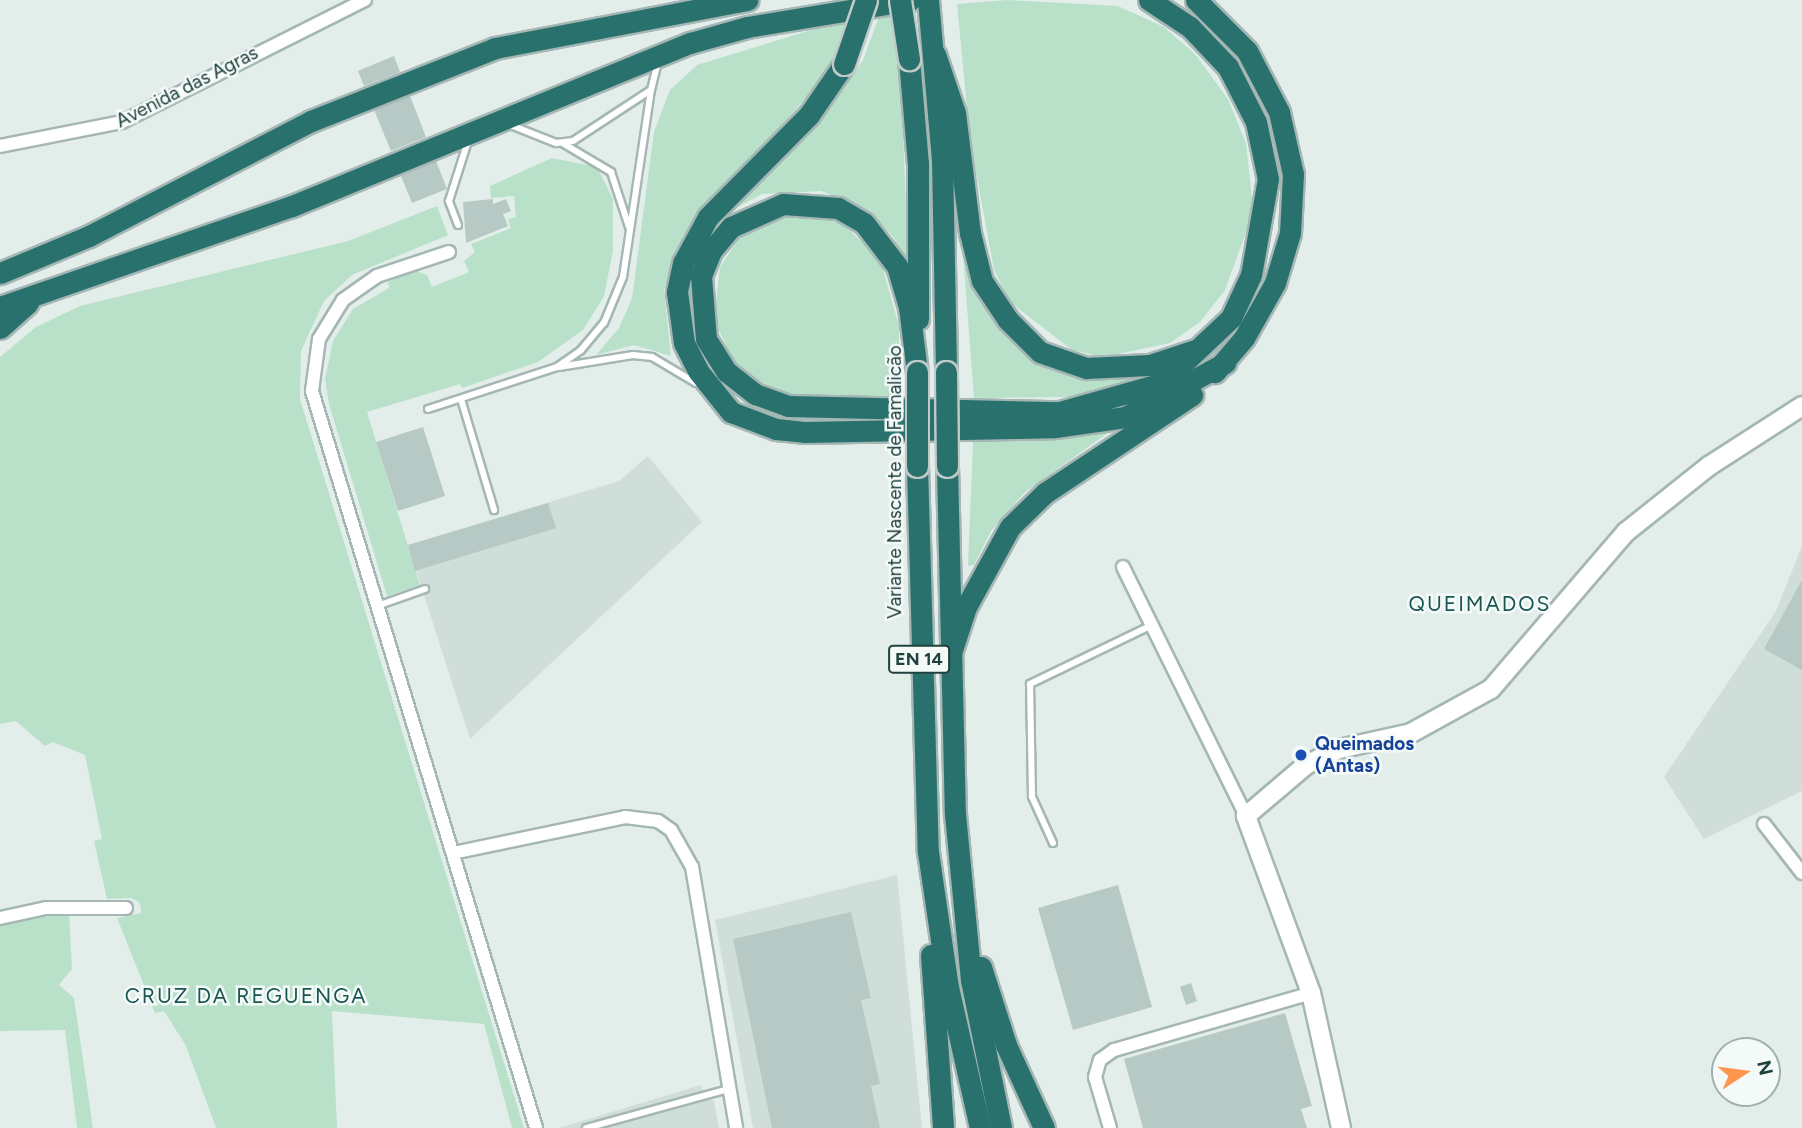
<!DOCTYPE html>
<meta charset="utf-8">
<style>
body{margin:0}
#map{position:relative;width:1802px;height:1128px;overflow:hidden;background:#e3eeeb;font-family:Figtree,sans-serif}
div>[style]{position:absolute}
.built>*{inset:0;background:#d0deda}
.green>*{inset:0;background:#b9e1ca}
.building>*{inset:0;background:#b7c9c4}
.roads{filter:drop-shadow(2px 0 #a5b7b4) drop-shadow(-2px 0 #a5b7b4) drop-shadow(0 2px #a5b7b4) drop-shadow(0 -2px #a5b7b4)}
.lane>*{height:6px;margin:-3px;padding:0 3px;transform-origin:3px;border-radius:3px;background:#fff}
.street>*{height:12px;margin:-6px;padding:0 6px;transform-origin:6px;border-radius:6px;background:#fff}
.secondary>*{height:18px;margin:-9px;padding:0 9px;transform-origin:9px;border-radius:9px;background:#fff}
.highway>*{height:21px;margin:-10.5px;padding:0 10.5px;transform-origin:10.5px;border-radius:10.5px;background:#29716d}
.bridges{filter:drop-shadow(2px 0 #c1cac9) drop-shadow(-2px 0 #c1cac9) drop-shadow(0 2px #c1cac9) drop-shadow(0 -2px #c1cac9)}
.highway-bridge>*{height:21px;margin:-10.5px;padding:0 10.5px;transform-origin:10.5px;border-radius:10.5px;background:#29716d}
.dots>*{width:19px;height:19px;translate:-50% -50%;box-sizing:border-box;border:4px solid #f4faf8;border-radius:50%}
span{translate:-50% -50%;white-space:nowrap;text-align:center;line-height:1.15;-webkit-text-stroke:5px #f4faf8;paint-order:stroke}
.shield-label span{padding:2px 5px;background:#f4faf8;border:2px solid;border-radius:5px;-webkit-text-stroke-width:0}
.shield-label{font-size:18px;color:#20413e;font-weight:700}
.street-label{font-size:19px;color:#20413e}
.transit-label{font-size:19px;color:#164399;font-weight:700}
.left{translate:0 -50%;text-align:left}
.neighbourhood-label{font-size:21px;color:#1a5651;letter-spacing:2px}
.north{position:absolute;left:1711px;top:1037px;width:70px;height:70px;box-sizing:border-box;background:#f4faf8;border:2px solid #9fb0ae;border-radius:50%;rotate:77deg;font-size:19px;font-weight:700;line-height:28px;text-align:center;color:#20413e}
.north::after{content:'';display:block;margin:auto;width:24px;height:32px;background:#ff9650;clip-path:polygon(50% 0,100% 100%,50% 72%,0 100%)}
</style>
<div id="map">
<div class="built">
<div style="clip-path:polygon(648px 456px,702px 522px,470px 739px,408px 545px,619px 481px)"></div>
<div style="clip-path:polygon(1802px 546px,1802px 791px,1704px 839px,1664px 777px,1776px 611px)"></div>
<div style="clip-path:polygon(897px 875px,922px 1128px,753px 1128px,715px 920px)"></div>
<div style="clip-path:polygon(701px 1085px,705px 1099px,714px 1101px,719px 1128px,559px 1128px)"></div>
</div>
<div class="green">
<div style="clip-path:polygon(1007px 0,1118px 6px,1164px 27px,1195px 54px,1228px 99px,1246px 143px,1252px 199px,1248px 227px,1225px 290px,1200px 322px,1170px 343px,1103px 357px,1072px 350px,1010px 302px,994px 270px,970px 140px,957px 4px)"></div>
<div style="clip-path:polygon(880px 14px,890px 14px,901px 85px,909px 275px,894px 238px,877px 219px,855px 204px,821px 191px,762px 194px,738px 207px,713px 232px,815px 125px,863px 60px)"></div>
<div style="clip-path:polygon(834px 23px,844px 24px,844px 36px,832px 69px,684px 234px,664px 289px,671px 356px,634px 345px,596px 355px,619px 328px,632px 298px,654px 132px,670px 90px,697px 65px)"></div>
<div style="clip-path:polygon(552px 158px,597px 167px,613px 199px,613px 251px,604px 296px,583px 330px,538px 362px,462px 388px,460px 384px,367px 412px,420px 585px,387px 596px,329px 404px,325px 379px,333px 341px,353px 309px,389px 288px,388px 282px,416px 271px,427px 275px,432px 287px,469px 272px,464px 261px,475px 252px,471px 244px,511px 228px,508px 219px,516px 217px,514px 196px,491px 198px,490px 186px)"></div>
<div style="clip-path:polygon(958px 187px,988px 308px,1003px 331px,1026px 351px,1084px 377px,1147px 376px,1144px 379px,1068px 397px,974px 398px)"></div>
<div style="clip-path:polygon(437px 206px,448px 235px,352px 275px,324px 301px,301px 351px,300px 399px,524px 1128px,512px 1128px,484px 1024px,332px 1011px,337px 1128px,216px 1128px,186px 1046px,164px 1011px,155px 1013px,117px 918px,141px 913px,140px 903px,131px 898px,107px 899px,94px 841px,102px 839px,85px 755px,53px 742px,45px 746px,16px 721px,0 724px,0 357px,36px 327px,80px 306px,348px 241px)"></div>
<div style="clip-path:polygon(787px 215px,818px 215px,845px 226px,880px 259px,899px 326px,899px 399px,849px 402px,790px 394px,760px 382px,733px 361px,714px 319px,720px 267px,738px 240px,760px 223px)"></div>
<div style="clip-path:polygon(1112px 430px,1025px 492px,991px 531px,974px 565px,968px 566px,973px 442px)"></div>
<div style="clip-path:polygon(69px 913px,72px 969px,59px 985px,74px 998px,93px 1128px,77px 1128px,65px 1030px,0 1031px,0 924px)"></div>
</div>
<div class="building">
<div style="clip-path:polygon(394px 56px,400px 72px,364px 86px,358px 71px)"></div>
<div style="clip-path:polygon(410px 96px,426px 137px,391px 151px,374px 110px)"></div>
<div style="clip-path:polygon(436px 161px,447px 189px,412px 203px,401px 176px)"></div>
<div style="clip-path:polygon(493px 199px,493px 204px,506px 199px,511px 211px,503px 214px,508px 226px,466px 243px,463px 202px)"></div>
<div style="clip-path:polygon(423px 427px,445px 496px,398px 511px,376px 442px)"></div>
<div style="clip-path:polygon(548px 503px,556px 528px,415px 571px,408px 545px)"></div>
<div style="clip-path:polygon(1802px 580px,1802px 670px,1764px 649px)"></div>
<div style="clip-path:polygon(1118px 885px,1152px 1007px,1073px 1030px,1038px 908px)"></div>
<div style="clip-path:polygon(851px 912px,871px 998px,861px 1000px,880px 1084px,871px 1086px,880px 1128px,772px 1128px,733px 939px)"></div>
<div style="clip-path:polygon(1191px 983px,1197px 1001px,1186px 1005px,1180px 987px)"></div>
<div style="clip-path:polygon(1285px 1013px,1312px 1106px,1301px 1109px,1307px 1128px,1143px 1128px,1124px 1059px)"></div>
</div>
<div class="roads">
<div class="lane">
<div style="left:508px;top:124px;width:52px;rotate:21.6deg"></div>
<div style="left:556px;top:143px;width:17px;rotate:-7deg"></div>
<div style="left:573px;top:141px;width:93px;rotate:-33.2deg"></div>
<div style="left:651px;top:90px;width:30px;rotate:-76deg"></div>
<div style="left:564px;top:144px;width:55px;rotate:30.8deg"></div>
<div style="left:611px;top:172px;width:58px;rotate:71.9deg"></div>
<div style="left:458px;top:225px;width:26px;rotate:-111deg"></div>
<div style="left:449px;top:201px;width:63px;rotate:-72.4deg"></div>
<div style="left:559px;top:367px;width:75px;rotate:-9.2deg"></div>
<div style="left:633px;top:355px;width:19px;rotate:6deg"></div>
<div style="left:652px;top:357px;width:51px;rotate:30.6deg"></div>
<div style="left:461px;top:399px;width:116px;rotate:73.4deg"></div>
<div style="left:428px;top:409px;width:136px;rotate:-18deg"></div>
<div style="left:557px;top:367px;width:29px;rotate:-35deg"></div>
<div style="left:581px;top:350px;width:35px;rotate:-50deg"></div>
<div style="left:604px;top:323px;width:50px;rotate:-67.6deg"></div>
<div style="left:623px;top:277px;width:189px;rotate:-81.5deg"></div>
<div style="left:377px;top:606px;width:51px;rotate:-19.5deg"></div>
<div style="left:1053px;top:843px;width:51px;rotate:-114.5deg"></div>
<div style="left:1032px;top:797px;width:113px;rotate:-91deg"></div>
<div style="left:1030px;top:684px;width:136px;rotate:-25.8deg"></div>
<div style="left:586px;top:1128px;width:148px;rotate:-15.3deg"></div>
</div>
<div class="street">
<div style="left:0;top:146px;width:124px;rotate:-11.1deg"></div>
<div style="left:122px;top:122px;width:272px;rotate:-26.7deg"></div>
<div style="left:449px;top:252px;width:76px;rotate:161.6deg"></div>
<div style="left:377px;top:276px;width:42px;rotate:144.8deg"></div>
<div style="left:343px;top:300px;width:46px;rotate:121.6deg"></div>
<div style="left:319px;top:339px;width:52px;rotate:97.7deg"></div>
<div style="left:312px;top:391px;width:770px;rotate:73.09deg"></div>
<div style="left:1123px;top:567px;width:278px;rotate:63.7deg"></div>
<div style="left:1764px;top:824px;width:62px;rotate:52.2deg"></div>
<div style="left:453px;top:853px;width:176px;rotate:-11.8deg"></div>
<div style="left:625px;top:817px;width:33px;rotate:7deg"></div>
<div style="left:658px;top:821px;width:16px;rotate:35deg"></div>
<div style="left:671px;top:830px;width:43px;rotate:60.4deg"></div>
<div style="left:692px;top:867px;width:265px;rotate:80.4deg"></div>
<div style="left:0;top:918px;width:47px;rotate:-12.3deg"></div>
<div style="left:46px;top:908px;width:80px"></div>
<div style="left:1110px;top:1128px;width:53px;rotate:-106.4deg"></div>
<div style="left:1095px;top:1077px;width:18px;rotate:-74deg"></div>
<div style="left:1100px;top:1060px;width:17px;rotate:-36deg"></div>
<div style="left:1114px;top:1050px;width:205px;rotate:-16.1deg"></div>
</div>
<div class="secondary">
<div style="left:1341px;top:1128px;width:138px;rotate:-102.5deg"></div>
<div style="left:1311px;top:993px;width:189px;rotate:-110.2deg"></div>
<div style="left:1246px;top:816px;width:79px;rotate:-40.4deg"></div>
<div style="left:1306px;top:765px;width:37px;rotate:-26deg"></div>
<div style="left:1339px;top:749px;width:74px;rotate:-12.5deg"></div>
<div style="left:1411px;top:733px;width:91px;rotate:-28.8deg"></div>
<div style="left:1491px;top:689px;width:207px;rotate:-49.3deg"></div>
<div style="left:1626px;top:532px;width:106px;rotate:-38.5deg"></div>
<div style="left:1709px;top:466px;width:111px;rotate:-32.8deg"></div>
</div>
<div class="highway">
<div style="left:928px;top:0;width:161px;rotate:85deg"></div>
<div style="left:942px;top:160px;width:212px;rotate:88.9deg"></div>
<div style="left:1196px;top:0;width:72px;rotate:45deg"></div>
<div style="left:1247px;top:51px;width:69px;rotate:62.3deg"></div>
<div style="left:1279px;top:112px;width:64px;rotate:77.3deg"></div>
<div style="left:1293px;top:174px;width:59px;rotate:92.9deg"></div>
<div style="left:1290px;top:233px;width:52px;rotate:106.7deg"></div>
<div style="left:1275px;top:283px;width:63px;rotate:119.4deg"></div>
<div style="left:1244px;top:338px;width:45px;rotate:130.5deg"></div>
<div style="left:935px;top:54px;width:62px;rotate:71.3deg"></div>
<div style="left:955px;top:113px;width:121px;rotate:82.9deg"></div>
<div style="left:970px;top:233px;width:49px;rotate:76deg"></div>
<div style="left:982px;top:281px;width:47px;rotate:56.3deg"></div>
<div style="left:1008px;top:320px;width:45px;rotate:45deg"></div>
<div style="left:1040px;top:352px;width:49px;rotate:19.2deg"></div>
<div style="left:1086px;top:368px;width:64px;rotate:-2.7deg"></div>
<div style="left:1150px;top:365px;width:47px;rotate:-18.4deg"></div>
<div style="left:909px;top:59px;width:104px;rotate:85.1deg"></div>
<div style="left:918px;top:163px;width:156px;rotate:90deg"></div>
<div style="left:844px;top:64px;width:62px;rotate:124.5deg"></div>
<div style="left:809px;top:115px;width:144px;rotate:134.7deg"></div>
<div style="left:708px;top:217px;width:52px;rotate:118.5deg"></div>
<div style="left:683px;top:263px;width:30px;rotate:102deg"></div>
<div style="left:677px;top:292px;width:51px;rotate:82.2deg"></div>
<div style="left:684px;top:343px;width:31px;rotate:63deg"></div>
<div style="left:698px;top:371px;width:53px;rotate:51.2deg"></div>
<div style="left:731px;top:412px;width:48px;rotate:20.7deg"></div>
<div style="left:776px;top:429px;width:28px;rotate:6deg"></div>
<div style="left:804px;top:432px;width:251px;rotate:-1.1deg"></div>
<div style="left:1055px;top:427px;width:71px;rotate:-8.1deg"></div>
<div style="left:1125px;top:417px;width:114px;rotate:-28.4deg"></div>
<div style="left:0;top:273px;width:96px;rotate:-22.6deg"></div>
<div style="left:89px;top:236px;width:250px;rotate:-27.4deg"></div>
<div style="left:311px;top:121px;width:198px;rotate:-21.6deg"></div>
<div style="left:495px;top:48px;width:257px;rotate:-10.8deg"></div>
<div style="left:0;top:307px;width:309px;rotate:-19.1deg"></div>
<div style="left:292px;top:206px;width:430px;rotate:-22.3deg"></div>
<div style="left:690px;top:43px;width:59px;rotate:-15.7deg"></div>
<div style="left:747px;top:27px;width:165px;rotate:-9.4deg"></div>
<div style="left:0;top:328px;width:38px;rotate:-42deg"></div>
<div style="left:917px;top:372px;width:65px;rotate:-97deg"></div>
<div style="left:909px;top:307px;width:43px;rotate:-106.3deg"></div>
<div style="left:897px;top:266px;width:54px;rotate:-127.5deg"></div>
<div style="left:864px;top:223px;width:30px;rotate:-150deg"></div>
<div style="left:838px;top:208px;width:55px;rotate:-175.8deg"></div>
<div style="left:783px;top:204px;width:57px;rotate:156.1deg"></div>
<div style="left:731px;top:227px;width:31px;rotate:130deg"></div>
<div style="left:711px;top:251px;width:27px;rotate:112deg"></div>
<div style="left:701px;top:276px;width:63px;rotate:85.5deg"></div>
<div style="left:706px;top:339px;width:39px;rotate:58deg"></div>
<div style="left:727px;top:372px;width:36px;rotate:38deg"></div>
<div style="left:755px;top:394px;width:35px;rotate:20deg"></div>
<div style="left:788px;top:406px;width:271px;rotate:1.3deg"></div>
<div style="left:1059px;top:412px;width:107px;rotate:-15.7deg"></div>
<div style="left:1162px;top:383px;width:95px;rotate:-43.3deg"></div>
<div style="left:1231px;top:318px;width:47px;rotate:-65.1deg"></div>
<div style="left:1251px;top:275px;width:97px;rotate:-80deg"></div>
<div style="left:1268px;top:179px;width:58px;rotate:-101.9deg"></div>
<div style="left:1256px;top:122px;width:62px;rotate:-117deg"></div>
<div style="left:1228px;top:67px;width:55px;rotate:-133.5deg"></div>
<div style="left:1190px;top:27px;width:49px;rotate:-146.6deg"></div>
<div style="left:917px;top:466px;width:386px;rotate:88.4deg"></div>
<div style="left:928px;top:852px;width:136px;rotate:81.6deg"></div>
<div style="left:948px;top:987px;width:145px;rotate:77.2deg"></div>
<div style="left:947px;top:466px;width:348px;rotate:88.7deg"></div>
<div style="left:955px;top:814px;width:167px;rotate:84.5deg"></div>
<div style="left:971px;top:980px;width:151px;rotate:78.5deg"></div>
<div style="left:949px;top:659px;width:55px;rotate:-71.9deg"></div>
<div style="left:966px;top:607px;width:91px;rotate:-61.2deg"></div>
<div style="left:1010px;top:527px;width:49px;rotate:-44.2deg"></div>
<div style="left:1045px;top:493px;width:177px;rotate:-33.7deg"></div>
<div style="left:931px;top:955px;width:173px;rotate:86deg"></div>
<div style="left:981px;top:967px;width:82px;rotate:72.2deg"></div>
<div style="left:1006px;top:1045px;width:91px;rotate:65.4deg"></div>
</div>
</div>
<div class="bridges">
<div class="highway-bridge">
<div style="left:900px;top:0;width:60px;rotate:81.3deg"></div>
<div style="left:844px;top:64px;width:68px;rotate:-71deg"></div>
<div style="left:946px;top:372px;width:94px;rotate:89.4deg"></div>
<div style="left:917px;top:466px;width:94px;rotate:-90deg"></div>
</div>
</div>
<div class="dots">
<div style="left:1301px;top:755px;background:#1a4fb4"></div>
</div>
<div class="shield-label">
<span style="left:919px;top:659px">EN 14</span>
</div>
<div class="street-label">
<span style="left:187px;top:87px;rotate:-27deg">Avenida das Agras</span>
<span style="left:895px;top:482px;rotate:-90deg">Variante Nascente de Famalicão</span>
</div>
<div class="transit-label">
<span class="left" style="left:1315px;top:755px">Queimados<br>(Antas)</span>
</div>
<div class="neighbourhood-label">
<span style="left:1480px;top:604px">QUEIMADOS</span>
<span style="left:246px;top:996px">CRUZ DA REGUENGA</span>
</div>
<div class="north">N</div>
</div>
